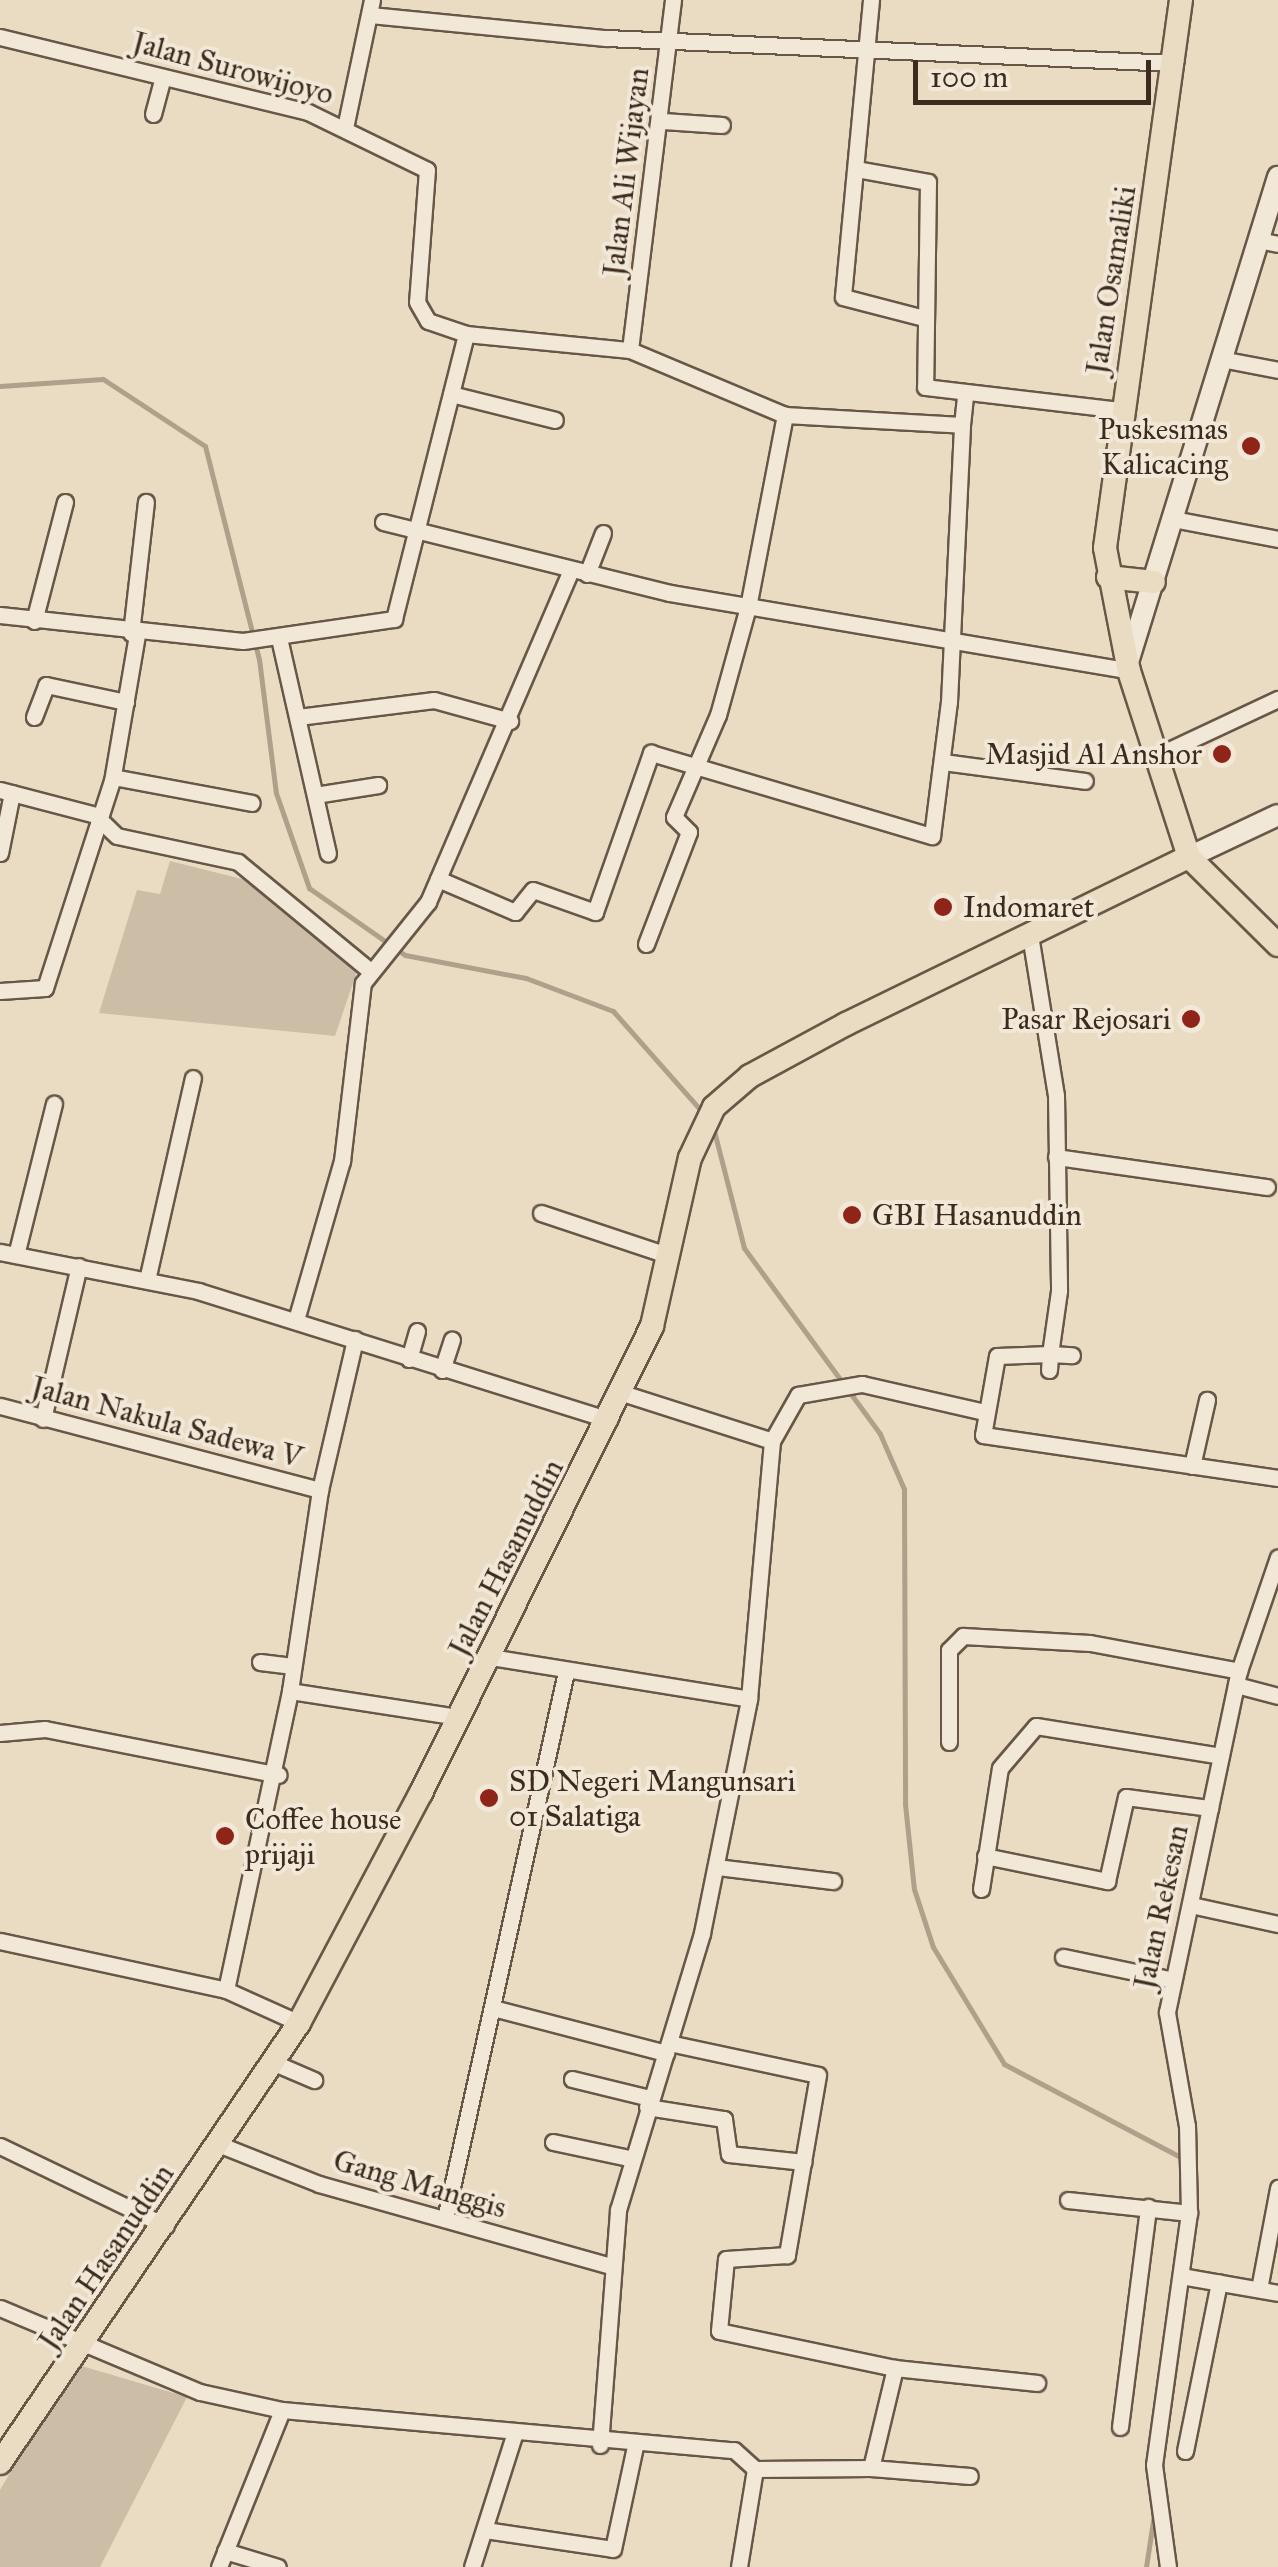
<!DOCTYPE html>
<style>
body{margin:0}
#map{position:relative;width:1278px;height:2567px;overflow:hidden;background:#eadbc3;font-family:"IM FELL Great Primer",serif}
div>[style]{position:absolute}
.green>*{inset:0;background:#ccbda7}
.stream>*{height:5px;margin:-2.5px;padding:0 2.5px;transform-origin:2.5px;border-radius:2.5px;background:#af9f8b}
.roads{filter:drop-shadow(2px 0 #685747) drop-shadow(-2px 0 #685747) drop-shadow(0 2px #685747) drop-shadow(0 -2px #685747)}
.street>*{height:15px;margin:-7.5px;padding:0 7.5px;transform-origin:7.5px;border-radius:7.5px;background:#f1e8d8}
.secondary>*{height:20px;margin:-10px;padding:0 10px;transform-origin:10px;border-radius:10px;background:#f1e8d8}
.primary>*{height:22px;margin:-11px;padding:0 11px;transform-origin:11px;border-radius:11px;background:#eadbc3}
.dots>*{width:28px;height:28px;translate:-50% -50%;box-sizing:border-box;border:5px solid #f1e8d8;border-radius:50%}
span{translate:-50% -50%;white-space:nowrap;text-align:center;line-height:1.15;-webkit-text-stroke:8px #f1e8d8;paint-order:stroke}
.street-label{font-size:30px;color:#3c2b1e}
.poi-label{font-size:30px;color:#3c2b1e}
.right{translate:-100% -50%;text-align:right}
.left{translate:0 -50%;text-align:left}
.scale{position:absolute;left:913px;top:60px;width:238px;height:45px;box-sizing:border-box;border:5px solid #3c2b1e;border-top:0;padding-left:12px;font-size:30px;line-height:35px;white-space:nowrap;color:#3c2b1e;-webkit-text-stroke:8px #f1e8d8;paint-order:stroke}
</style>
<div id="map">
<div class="green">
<div style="clip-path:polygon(170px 861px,266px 885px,357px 971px,335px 1036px,99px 1013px,137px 890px,160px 894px)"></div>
<div style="clip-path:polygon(75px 2364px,187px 2397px,100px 2567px,0 2567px,0 2490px)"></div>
</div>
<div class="stream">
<div style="left:0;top:386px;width:103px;rotate:-3.9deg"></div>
<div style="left:103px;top:379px;width:122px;rotate:33.3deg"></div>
<div style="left:205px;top:446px;width:220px;rotate:75.8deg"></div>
<div style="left:259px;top:659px;width:135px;rotate:82.8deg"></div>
<div style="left:276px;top:793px;width:101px;rotate:70.8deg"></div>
<div style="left:309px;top:888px;width:117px;rotate:34.9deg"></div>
<div style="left:405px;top:955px;width:123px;rotate:10.8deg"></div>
<div style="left:526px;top:978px;width:93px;rotate:20.8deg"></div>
<div style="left:613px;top:1011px;width:137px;rotate:48.5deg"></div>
<div style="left:713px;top:1127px;width:125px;rotate:75.6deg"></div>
<div style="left:744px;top:1248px;width:230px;rotate:53.8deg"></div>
<div style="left:880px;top:1434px;width:60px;rotate:66.4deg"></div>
<div style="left:904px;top:1489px;width:315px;rotate:89.8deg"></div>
<div style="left:905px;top:1804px;width:85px;rotate:84deg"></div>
<div style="left:914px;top:1889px;width:61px;rotate:71.9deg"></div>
<div style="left:933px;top:1947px;width:137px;rotate:58.7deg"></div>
<div style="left:1004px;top:2064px;width:201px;rotate:27.8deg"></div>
<div style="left:1164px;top:2444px;width:134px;rotate:-81.9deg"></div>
<div style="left:1146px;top:2567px;width:54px;rotate:-81.4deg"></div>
</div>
<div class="roads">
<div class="street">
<div style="left:871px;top:0;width:298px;rotate:95.4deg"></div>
<div style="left:843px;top:297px;width:84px;rotate:14.5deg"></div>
<div style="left:370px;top:15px;width:237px;rotate:5.6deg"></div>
<div style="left:606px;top:38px;width:570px;rotate:2.52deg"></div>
<div style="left:0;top:37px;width:317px;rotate:13.7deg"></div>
<div style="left:308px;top:112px;width:132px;rotate:26deg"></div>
<div style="left:427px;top:170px;width:132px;rotate:94.3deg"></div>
<div style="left:417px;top:302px;width:22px;rotate:60deg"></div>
<div style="left:428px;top:321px;width:40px;rotate:18.9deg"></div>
<div style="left:466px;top:334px;width:165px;rotate:5.6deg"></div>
<div style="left:630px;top:350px;width:168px;rotate:22.8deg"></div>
<div style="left:785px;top:415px;width:177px;rotate:3.2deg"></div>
<div style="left:962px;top:425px;width:30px;rotate:-84deg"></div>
<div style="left:153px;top:114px;width:38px;rotate:-75deg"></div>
<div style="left:663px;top:121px;width:59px;rotate:3.9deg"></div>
<div style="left:345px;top:128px;width:131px;rotate:-78.1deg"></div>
<div style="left:856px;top:169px;width:73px;rotate:10.2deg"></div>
<div style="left:928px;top:182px;width:205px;rotate:90.8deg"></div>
<div style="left:925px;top:387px;width:197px;rotate:6.7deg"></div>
<div style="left:1258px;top:240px;width:20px;rotate:11deg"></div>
<div style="left:630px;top:350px;width:353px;rotate:-83deg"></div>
<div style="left:1221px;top:359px;width:58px;rotate:10.9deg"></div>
<div style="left:451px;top:394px;width:107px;rotate:14deg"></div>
<div style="left:1173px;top:519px;width:107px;rotate:10.8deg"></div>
<div style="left:383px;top:522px;width:296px;rotate:13.9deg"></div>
<div style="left:670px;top:593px;width:466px;rotate:9.6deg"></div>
<div style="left:587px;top:574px;width:44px;rotate:-68.7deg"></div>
<div style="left:0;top:615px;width:244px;rotate:6.1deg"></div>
<div style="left:243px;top:641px;width:153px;rotate:-8.3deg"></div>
<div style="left:394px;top:619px;width:294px;rotate:-75.8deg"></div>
<div style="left:34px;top:621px;width:123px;rotate:-75.4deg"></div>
<div style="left:131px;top:633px;width:132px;rotate:-83.5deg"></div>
<div style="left:279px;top:638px;width:221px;rotate:77.2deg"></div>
<div style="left:34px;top:717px;width:34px;rotate:-69deg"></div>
<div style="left:46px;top:685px;width:82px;rotate:12deg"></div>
<div style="left:298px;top:717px;width:137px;rotate:-7.1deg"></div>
<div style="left:434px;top:700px;width:79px;rotate:15.4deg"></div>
<div style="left:1154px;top:757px;width:137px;rotate:-25.1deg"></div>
<div style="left:943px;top:762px;width:143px;rotate:7.6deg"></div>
<div style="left:113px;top:777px;width:141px;rotate:10.6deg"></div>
<div style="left:0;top:790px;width:98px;rotate:14.7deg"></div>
<div style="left:95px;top:815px;width:30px;rotate:44deg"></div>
<div style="left:117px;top:836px;width:124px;rotate:12.1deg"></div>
<div style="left:238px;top:862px;width:170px;rotate:39.5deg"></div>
<div style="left:315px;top:795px;width:64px;rotate:-9deg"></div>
<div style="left:0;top:853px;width:61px;rotate:-78.7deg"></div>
<div style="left:438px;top:879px;width:84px;rotate:23.2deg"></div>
<div style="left:515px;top:912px;width:28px;rotate:-51deg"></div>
<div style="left:533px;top:890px;width:66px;rotate:19.5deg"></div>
<div style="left:595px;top:912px;width:169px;rotate:-70.6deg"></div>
<div style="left:651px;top:753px;width:293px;rotate:16.5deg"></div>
<div style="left:932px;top:836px;width:135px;rotate:-82.8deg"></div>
<div style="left:949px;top:702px;width:277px;rotate:-87.3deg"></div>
<div style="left:1030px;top:935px;width:162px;rotate:80.8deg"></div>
<div style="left:1056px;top:1095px;width:196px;rotate:89.1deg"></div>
<div style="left:1059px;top:1291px;width:64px;rotate:98.1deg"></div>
<div style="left:1050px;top:1354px;width:53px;rotate:177.8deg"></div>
<div style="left:997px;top:1356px;width:80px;rotate:100deg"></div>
<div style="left:983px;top:1435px;width:298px;rotate:8.3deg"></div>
<div style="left:646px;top:944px;width:120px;rotate:-69deg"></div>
<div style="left:689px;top:832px;width:21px;rotate:-135deg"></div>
<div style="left:674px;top:817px;width:111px;rotate:-66.7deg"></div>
<div style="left:718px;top:715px;width:112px;rotate:-74.5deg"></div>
<div style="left:748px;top:607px;width:196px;rotate:-79.1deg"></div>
<div style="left:0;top:991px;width:45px;rotate:-3.8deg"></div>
<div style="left:45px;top:988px;width:218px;rotate:-72.1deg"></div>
<div style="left:112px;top:781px;width:149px;rotate:-80.3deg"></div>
<div style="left:1056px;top:1157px;width:213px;rotate:8.1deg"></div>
<div style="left:541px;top:1213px;width:136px;rotate:18.4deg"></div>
<div style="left:0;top:1252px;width:202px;rotate:11.1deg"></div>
<div style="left:198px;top:1291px;width:431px;rotate:17.4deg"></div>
<div style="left:16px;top:1255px;width:156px;rotate:-75.9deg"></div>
<div style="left:147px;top:1280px;width:207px;rotate:-77.2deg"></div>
<div style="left:296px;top:1320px;width:166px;rotate:-73.9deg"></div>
<div style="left:342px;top:1161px;width:179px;rotate:-83.3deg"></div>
<div style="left:363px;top:983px;width:104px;rotate:-51.3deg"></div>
<div style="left:428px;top:902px;width:361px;rotate:-66.7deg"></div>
<div style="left:409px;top:1359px;width:29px;rotate:-74deg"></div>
<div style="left:442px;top:1370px;width:32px;rotate:-72deg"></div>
<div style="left:1049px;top:1370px;width:16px;rotate:-86deg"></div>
<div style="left:1050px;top:1354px;width:22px;rotate:3deg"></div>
<div style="left:622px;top:1393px;width:157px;rotate:17.7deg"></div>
<div style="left:0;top:1406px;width:331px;rotate:14.7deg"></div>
<div style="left:43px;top:1419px;width:157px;rotate:-76.8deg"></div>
<div style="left:1192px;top:1466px;width:68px;rotate:-77.2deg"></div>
<div style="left:491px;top:1657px;width:261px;rotate:9.2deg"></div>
<div style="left:260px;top:1662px;width:33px;rotate:7deg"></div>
<div style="left:1236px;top:1685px;width:43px;rotate:14.7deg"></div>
<div style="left:290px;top:1691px;width:203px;rotate:-81.5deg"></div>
<div style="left:320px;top:1490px;width:155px;rotate:-76.9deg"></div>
<div style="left:0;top:1733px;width:45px;rotate:-5.1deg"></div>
<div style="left:45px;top:1729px;width:238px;rotate:11.1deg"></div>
<div style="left:949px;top:1742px;width:92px;rotate:-90deg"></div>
<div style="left:949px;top:1650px;width:20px;rotate:-45deg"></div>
<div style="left:963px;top:1636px;width:127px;rotate:3.2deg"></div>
<div style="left:1090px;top:1643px;width:152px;rotate:10.6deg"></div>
<div style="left:985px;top:1856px;width:125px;rotate:11.6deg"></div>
<div style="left:1107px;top:1881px;width:86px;rotate:-77.3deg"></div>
<div style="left:1126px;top:1797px;width:85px;rotate:7.5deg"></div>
<div style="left:717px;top:1867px;width:117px;rotate:6.9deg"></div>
<div style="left:981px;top:1889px;width:122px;rotate:-81.1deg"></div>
<div style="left:1000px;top:1768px;width:55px;rotate:-49.4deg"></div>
<div style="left:1036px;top:1726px;width:187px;rotate:9.2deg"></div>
<div style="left:1191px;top:1905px;width:89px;rotate:12.3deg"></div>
<div style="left:0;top:1941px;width:231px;rotate:12.2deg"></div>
<div style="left:226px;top:1990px;width:306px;rotate:-77.9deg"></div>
<div style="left:290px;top:1691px;width:170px;rotate:8.8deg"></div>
<div style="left:1063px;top:1957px;width:112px;rotate:11.8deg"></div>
<div style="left:226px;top:1990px;width:80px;rotate:24.3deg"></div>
<div style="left:493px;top:2008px;width:179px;rotate:14.6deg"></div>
<div style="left:669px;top:2043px;width:152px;rotate:12.1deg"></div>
<div style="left:818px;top:2075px;width:183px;rotate:99.8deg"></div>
<div style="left:787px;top:2255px;width:61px;rotate:176.2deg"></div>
<div style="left:726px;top:2259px;width:72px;rotate:95.6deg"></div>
<div style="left:719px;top:2331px;width:180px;rotate:11.9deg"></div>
<div style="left:272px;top:2062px;width:46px;rotate:23.2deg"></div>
<div style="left:572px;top:2079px;width:80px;rotate:13.7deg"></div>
<div style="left:647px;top:2107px;width:78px;rotate:8.9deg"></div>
<div style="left:724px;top:2119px;width:35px;rotate:82deg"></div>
<div style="left:729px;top:2154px;width:75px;rotate:6.1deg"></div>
<div style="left:553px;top:2142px;width:78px;rotate:11.9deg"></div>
<div style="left:218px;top:2144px;width:109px;rotate:21.6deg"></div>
<div style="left:319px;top:2184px;width:302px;rotate:15.7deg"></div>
<div style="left:0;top:2146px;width:184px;rotate:25.7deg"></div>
<div style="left:1068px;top:2200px;width:122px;rotate:6.1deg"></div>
<div style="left:445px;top:2219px;width:560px;rotate:-77.53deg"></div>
<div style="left:1181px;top:2276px;width:98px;rotate:9.9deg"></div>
<div style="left:1259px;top:2289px;width:103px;rotate:-79.3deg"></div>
<div style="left:0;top:2308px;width:217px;rotate:22.8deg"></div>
<div style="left:200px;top:2392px;width:84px;rotate:12.4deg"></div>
<div style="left:282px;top:2410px;width:454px;rotate:5.1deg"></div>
<div style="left:734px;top:2450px;width:28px;rotate:42deg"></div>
<div style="left:755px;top:2469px;width:99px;rotate:99.3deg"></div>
<div style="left:1120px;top:2427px;width:222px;rotate:-82.7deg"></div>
<div style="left:600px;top:2445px;width:236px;rotate:-85.6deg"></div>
<div style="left:618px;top:2210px;width:289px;rotate:-73.1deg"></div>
<div style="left:702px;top:1933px;width:239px;rotate:-78.6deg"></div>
<div style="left:749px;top:1699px;width:259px;rotate:-84.9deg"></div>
<div style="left:772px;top:1441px;width:53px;rotate:-60.5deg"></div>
<div style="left:798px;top:1395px;width:65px;rotate:-9.8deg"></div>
<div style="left:862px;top:1384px;width:125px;rotate:12.9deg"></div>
<div style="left:1185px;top:2451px;width:172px;rotate:-78.6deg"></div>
<div style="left:871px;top:2468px;width:99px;rotate:4.6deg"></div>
<div style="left:755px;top:2469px;width:116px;rotate:-0.5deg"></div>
<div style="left:871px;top:2468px;width:103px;rotate:-76.5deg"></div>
<div style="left:895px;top:2368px;width:143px;rotate:6deg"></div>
<div style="left:485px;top:2530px;width:129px;rotate:8.4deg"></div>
<div style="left:613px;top:2549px;width:105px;rotate:-77.9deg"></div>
<div style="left:225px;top:2551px;width:55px;rotate:16.8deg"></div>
<div style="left:219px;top:2567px;width:169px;rotate:-68.1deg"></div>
<div style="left:472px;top:2567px;width:139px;rotate:-72.3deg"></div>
<div style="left:1168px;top:2567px;width:103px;rotate:-97.8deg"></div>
<div style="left:1154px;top:2465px;width:254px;rotate:-82.1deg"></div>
<div style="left:1189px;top:2213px;width:87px;rotate:-91.3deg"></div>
<div style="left:1187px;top:2126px;width:116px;rotate:-100deg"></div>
<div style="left:1167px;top:2012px;width:349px;rotate:-78.1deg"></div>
<div style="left:1239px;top:1671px;width:120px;rotate:-71.1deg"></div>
</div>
<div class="secondary">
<div style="left:1128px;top:662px;width:508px;rotate:-72.81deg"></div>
<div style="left:1189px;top:857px;width:98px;rotate:-25.3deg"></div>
</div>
<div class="primary">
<div style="left:1181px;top:0;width:553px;rotate:97.9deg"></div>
<div style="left:1105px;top:548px;width:125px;rotate:79deg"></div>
<div style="left:1129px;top:671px;width:195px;rotate:72.1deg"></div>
<div style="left:1189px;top:857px;width:125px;rotate:44.7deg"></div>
<div style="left:1108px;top:577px;width:46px;rotate:6.2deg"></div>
<div style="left:0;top:2463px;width:532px;rotate:-55.8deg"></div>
<div style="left:299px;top:2023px;width:260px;rotate:-62.1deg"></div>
<div style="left:421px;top:1793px;width:521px;rotate:-63.68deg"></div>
<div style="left:652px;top:1326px;width:172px;rotate:-77.3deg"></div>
<div style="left:690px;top:1158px;width:56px;rotate:-64.8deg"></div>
<div style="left:714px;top:1107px;width:48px;rotate:-40.7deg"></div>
<div style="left:750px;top:1076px;width:109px;rotate:-28.4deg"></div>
<div style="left:846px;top:1024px;width:381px;rotate:-26deg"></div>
</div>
</div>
<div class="dots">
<div style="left:1251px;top:446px;background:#8f2418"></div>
<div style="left:1222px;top:754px;background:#8f2418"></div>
<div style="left:943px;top:907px;background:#8f2418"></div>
<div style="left:1191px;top:1019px;background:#8f2418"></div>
<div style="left:852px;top:1215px;background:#8f2418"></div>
<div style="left:489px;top:1798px;background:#8f2418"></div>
<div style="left:225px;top:1836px;background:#8f2418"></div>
</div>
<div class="street-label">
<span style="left:233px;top:68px;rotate:15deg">Jalan Surowijoyo</span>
<span style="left:626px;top:172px;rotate:-83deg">Jalan Ali Wijayan</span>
<span style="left:1111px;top:280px;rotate:-81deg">Jalan Osamaliki</span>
<span style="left:167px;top:1422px;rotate:15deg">Jalan Nakula Sadewa V</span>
<span style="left:506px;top:1558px;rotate:-63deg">Jalan Hasanuddin</span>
<span style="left:1161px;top:1907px;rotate:-78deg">Jalan Rekesan</span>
<span style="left:420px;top:2184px;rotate:16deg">Gang Manggis</span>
<span style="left:106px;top:2257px;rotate:-56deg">Jalan Hasanuddin</span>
</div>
<div class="poi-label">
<span class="right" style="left:1228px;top:446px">Puskesmas<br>Kalicacing</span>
<span class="right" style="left:1202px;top:754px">Masjid Al Anshor</span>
<span class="left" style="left:963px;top:907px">Indomaret</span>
<span class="right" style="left:1171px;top:1019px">Pasar Rejosari</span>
<span class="left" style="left:872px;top:1215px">GBI Hasanuddin</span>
<span class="left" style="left:509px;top:1798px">SD Negeri Mangunsari<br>01 Salatiga</span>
<span class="left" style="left:245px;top:1836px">Coffee house<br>prijaji</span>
</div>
<div class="scale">100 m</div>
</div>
